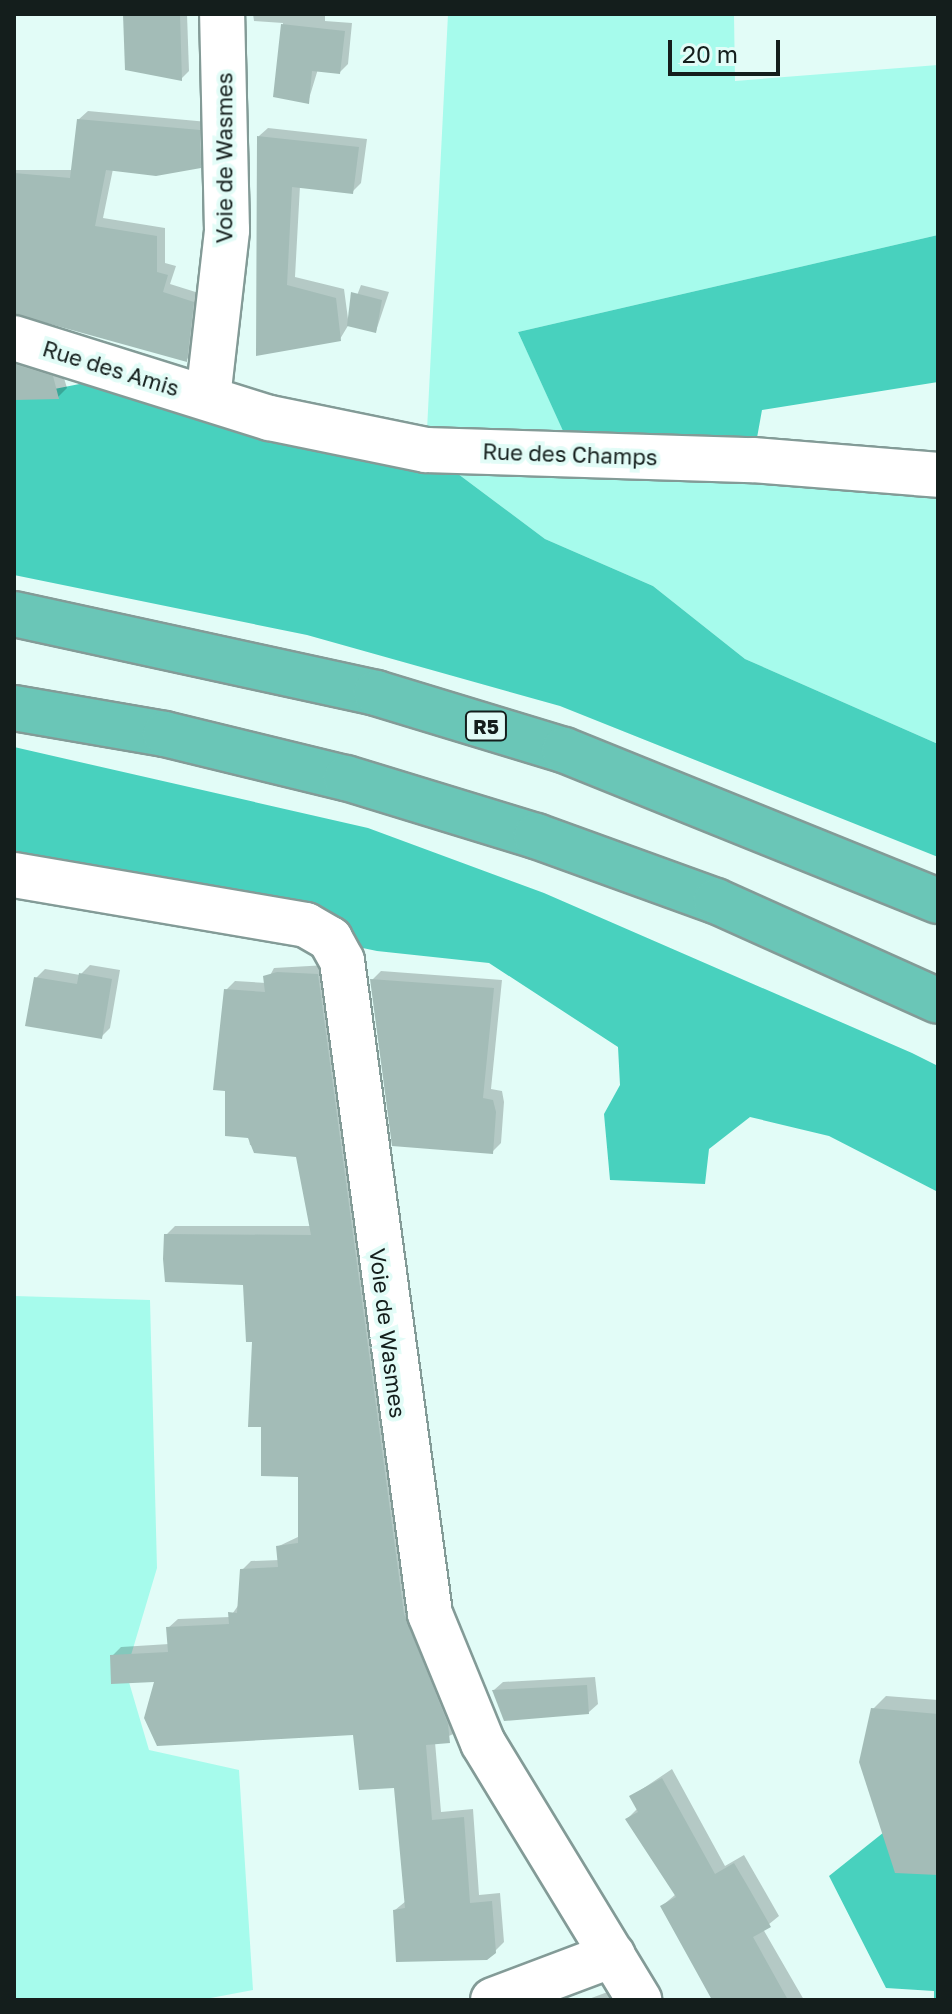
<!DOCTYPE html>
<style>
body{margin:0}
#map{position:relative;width:952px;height:2014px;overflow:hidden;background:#e2fcf7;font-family:"Golos Text",sans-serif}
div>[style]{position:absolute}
.green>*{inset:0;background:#a6fbec}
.forest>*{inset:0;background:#48d1be}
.shadow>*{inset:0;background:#0003}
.building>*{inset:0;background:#a3bcb7}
.roads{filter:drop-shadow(2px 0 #839b97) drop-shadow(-2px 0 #839b97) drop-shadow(0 2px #839b97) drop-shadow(0 -2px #839b97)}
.minor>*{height:44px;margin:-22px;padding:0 22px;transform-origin:22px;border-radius:22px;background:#fff}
.highway>*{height:44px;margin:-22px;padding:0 22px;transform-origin:22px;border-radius:22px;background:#6ac6b7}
span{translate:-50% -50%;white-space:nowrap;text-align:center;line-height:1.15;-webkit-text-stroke:8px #e2fcf7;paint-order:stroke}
.shield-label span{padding:2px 6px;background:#e2fcf7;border:2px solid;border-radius:6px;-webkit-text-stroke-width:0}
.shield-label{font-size:20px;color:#141e1c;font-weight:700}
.street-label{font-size:22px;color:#141e1c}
.frame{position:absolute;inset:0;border:16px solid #141e1c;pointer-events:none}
.scale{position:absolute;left:668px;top:40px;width:112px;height:36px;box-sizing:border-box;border:4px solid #141e1c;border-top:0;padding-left:10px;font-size:24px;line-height:28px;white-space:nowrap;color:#141e1c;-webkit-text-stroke:6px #e2fcf7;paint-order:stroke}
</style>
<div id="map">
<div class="green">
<div style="clip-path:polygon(448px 14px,734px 14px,735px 81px,938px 65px,938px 235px,518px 332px,574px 454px,938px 475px,938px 744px,745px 659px,653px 586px,545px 539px,426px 450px)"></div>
<div style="clip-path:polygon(14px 1296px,150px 1300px,157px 1568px,126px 1672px,149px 1750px,239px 1770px,253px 1990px,200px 2000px,14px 2000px)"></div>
</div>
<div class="forest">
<div style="clip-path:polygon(938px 235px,938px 382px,762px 410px,753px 460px,574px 455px,518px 332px)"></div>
<div style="clip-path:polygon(130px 374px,426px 450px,545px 539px,653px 586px,745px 659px,938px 744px,938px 857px,560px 706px,307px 635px,14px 575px,14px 397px)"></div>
<div style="clip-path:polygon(14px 747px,368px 828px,544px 893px,912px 1053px,938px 1066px,938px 1192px,829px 1136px,750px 1117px,709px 1149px,705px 1184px,610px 1180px,604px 1114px,620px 1085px,618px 1047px,489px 963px,377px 951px,14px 875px)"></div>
<div style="clip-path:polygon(938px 1789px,938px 2000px,934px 2000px,934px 1991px,886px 1988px,829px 1876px)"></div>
</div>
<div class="shadow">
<div style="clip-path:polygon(125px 14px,187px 14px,189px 71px,181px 79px)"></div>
<div style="clip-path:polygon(253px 14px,325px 14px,325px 21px,352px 23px,348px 64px,340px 72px,318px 69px,308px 102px,275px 96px,283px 23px,254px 21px)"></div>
<div style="clip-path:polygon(88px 111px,208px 122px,209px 157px,200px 166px,113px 169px,103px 218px,165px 228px,165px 263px,176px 266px,170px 284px,202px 294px,195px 351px,186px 360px,14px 313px,14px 170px,73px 170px,78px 120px)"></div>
<div style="clip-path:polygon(268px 128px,367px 139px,361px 183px,352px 192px,300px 186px,295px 277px,344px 289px,348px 319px,361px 285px,389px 292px,376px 331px,349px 324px,340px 339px,258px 354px,259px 136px)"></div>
<div style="clip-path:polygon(14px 350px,61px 368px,67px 388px,58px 397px,14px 398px)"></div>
<div style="clip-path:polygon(90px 965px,120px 970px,110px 1028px,101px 1037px,36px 978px,45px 969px,80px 975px)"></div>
<div style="clip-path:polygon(327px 965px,458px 1732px,435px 1742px,441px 1812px,473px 1809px,479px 1895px,500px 1893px,504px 1942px,495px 1951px,395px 1910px,406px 1901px,396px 1786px,355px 1733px,157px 1680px,112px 1656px,121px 1647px,169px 1644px,168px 1628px,178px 1619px,230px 1617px,240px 1603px,242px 1570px,251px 1561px,280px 1560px,279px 1546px,300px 1536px,300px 1475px,263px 1425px,245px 1283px,166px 1235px,175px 1226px,312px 1226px,298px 1155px,250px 1145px,226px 990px,235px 981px,266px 983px,274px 968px)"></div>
<div style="clip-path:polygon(381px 971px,502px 980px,491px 1089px,502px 1091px,504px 1102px,501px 1143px,492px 1152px,372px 980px)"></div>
<div style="clip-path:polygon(595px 1677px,598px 1704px,589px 1712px,494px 1690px,503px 1682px)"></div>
<div style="clip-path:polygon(886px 1696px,938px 1700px,938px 1873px,873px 1709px)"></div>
<div style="clip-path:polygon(672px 1769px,725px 1866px,744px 1855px,779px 1916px,763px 1929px,804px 2000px,715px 2000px,662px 1906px,676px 1894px,627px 1819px,638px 1808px,632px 1796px)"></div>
<div style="clip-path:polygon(613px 1990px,624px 2000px,586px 2000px)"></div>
</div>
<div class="building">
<div style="clip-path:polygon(123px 14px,180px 14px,182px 81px,125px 70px)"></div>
<div style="clip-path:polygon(281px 24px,345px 31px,340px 74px,312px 71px,309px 104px,273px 97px)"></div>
<div style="clip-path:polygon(77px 119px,200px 130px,201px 168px,156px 176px,106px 170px,95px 226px,157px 236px,157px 272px,168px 275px,163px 292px,194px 302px,187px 362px,14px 314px,14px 173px,70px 178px)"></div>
<div style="clip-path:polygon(257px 136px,359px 147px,353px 194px,292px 187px,287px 285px,336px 298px,341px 341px,256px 356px)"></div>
<div style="clip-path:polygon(351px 292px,382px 300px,376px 333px,347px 326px)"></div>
<div style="clip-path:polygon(14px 364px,53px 376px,59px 399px,14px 400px)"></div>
<div style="clip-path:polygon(277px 972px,318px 974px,404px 1614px,448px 1724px,450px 1743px,426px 1745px,432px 1820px,464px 1817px,470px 1903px,492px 1901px,496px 1953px,487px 1960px,396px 1962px,393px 1910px,405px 1908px,394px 1788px,359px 1790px,353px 1735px,157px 1746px,144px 1718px,154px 1682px,111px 1684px,110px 1655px,168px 1652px,166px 1627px,229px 1624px,228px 1612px,237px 1613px,240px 1569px,278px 1567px,276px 1546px,298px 1543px,298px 1477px,261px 1476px,261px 1427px,248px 1427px,252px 1342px,246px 1342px,243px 1285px,165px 1282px,163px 1259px,164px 1234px,311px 1235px,296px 1157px,254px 1153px,248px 1138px,225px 1136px,225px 1091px,213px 1090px,224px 989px,265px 992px,263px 976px)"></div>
<div style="clip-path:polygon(79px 973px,112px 979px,102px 1039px,25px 1026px,34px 977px,77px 984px)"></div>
<div style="clip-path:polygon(370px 979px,494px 988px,483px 1098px,493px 1100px,496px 1112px,493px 1154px,392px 1146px)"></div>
<div style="clip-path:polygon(587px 1685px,589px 1714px,504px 1721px,492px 1690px)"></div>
<div style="clip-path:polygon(871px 1708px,938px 1714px,938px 1875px,895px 1873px,859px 1762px)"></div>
<div style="clip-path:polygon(662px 1778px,715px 1874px,734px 1863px,747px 1885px,771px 1927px,753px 1937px,788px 2000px,712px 2000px,660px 1906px,676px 1897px,625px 1819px,638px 1812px,629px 1796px)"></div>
</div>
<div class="roads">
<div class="minor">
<div style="left:14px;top:338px;width:268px;rotate:17.4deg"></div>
<div style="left:270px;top:418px;width:159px;rotate:11.6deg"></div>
<div style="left:426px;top:450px;width:327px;rotate:1.8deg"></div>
<div style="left:753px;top:460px;width:186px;rotate:4.6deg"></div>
<div style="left:208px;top:398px;width:169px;rotate:-83.5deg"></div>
<div style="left:227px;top:230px;width:216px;rotate:-91.3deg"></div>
<div style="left:14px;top:875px;width:296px;rotate:9.7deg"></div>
<div style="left:306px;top:925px;width:28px;rotate:30deg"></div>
<div style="left:330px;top:939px;width:25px;rotate:61deg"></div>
<div style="left:342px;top:961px;width:659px;rotate:82.32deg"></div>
<div style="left:430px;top:1614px;width:139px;rotate:67.7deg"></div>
<div style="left:483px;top:1743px;width:301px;rotate:58.7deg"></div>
<div style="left:493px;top:2000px;width:128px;rotate:-20.6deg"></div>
</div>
<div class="highway">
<div style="left:14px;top:614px;width:371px;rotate:12.3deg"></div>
<div style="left:376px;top:693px;width:196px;rotate:16.9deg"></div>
<div style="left:564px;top:750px;width:403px;rotate:22deg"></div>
<div style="left:14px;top:708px;width:153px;rotate:9.8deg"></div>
<div style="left:165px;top:734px;width:186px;rotate:13.7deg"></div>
<div style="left:346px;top:778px;width:199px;rotate:17deg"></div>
<div style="left:536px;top:836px;width:191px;rotate:19.9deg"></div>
<div style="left:716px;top:901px;width:243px;rotate:24.2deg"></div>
</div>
</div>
<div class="shield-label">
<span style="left:486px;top:726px">R5</span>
</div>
<div class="street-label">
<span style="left:224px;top:158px;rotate:-90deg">Voie de Wasmes</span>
<span style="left:111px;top:368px;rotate:17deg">Rue des Amis</span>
<span style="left:570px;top:454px;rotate:2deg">Rue des Champs</span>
<span style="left:388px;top:1333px;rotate:83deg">Voie de Wasmes</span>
</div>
<div class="frame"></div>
<div class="scale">20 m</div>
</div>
